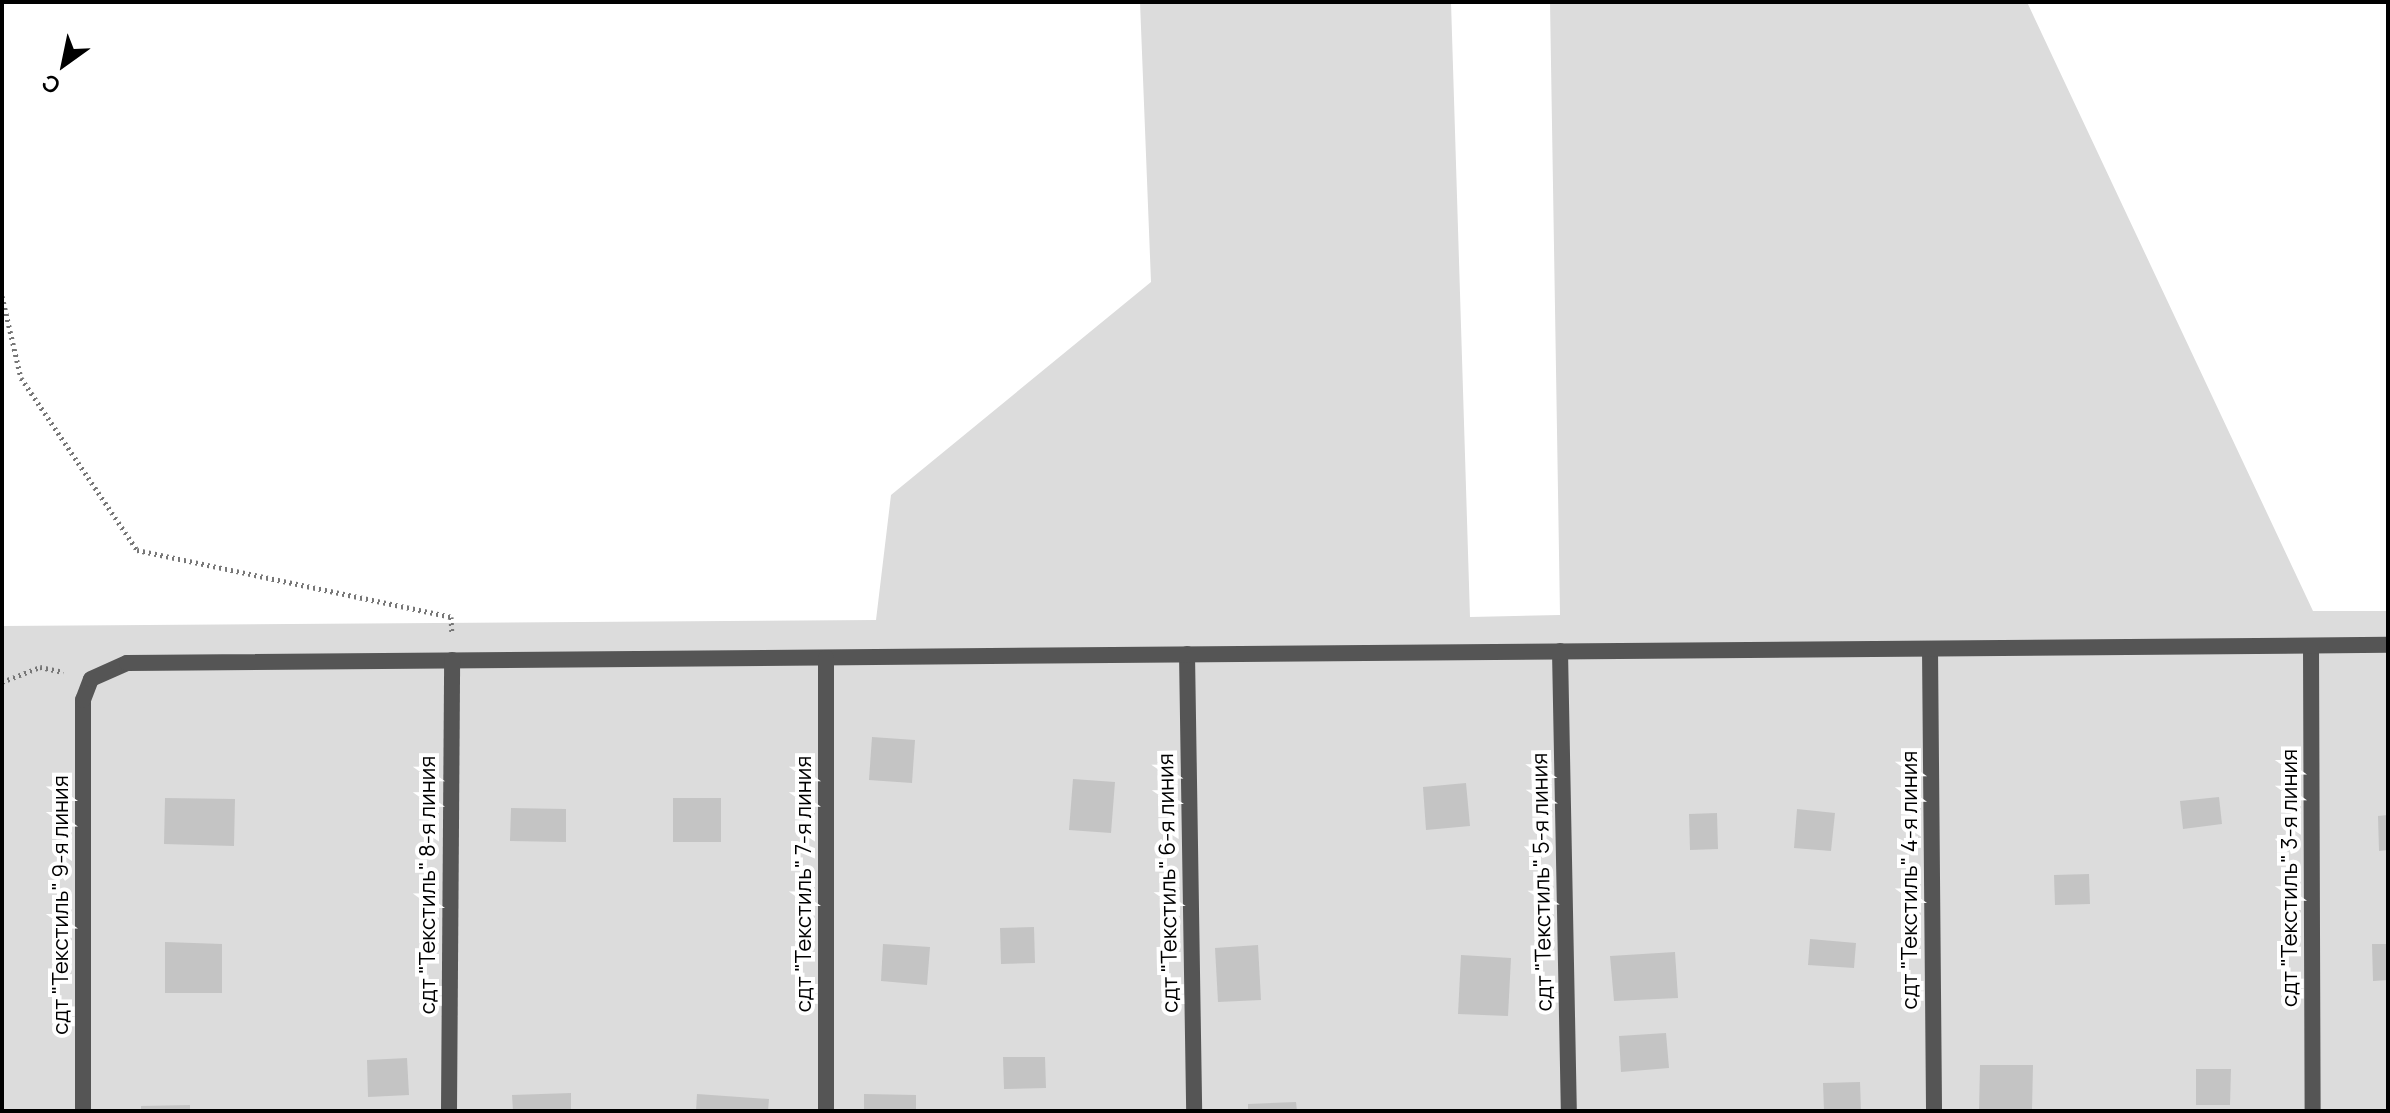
<!DOCTYPE html>
<meta charset="utf-8">
<style>
body{margin:0}
#map{position:relative;width:2390px;height:1113px;overflow:hidden;background:#fff;font-family:Manrope,sans-serif}
div>[style]{position:absolute}
.green>*{inset:0;background:#dcdcdc}
.building>*{inset:0;background:#c4c4c4}
.path>*{height:5px;margin-top:-2.5px;transform-origin:0;background:repeating-linear-gradient(90deg,#777 0 2px,transparent 0 6px)}
.lane>*{height:16px;margin:-8px;padding:0 8px;transform-origin:8px;border-radius:8px;background:#555}
span{translate:-50% -50%;white-space:nowrap;text-align:center;line-height:1.15;-webkit-text-stroke:8px #fff;paint-order:stroke}
.street-label{font-size:22px;color:#000}
.frame{position:absolute;inset:0;border:4px solid #000;pointer-events:none}
.north{position:absolute;left:24px;top:24px;width:80px;height:80px;-webkit-text-stroke:6px #fff;paint-order:stroke;rotate:213deg;font-size:22px;font-weight:700;line-height:32px;text-align:center;color:#000}
.north::after{content:'';display:block;margin:auto;width:28px;height:36px;background:#000;clip-path:polygon(50% 0,100% 100%,50% 72%,0 100%)}
</style>
<div id="map">
<div class="green">
<div style="clip-path:polygon(1140px 2px,1451px 2px,1470px 617px,1560px 615px,1550px 2px,2027px 2px,2313px 611px,2388px 611px,2388px 1111px,2px 1111px,2px 626px,876px 620px,891px 495px,1151px 282px)"></div>
</div>
<div class="building">
<div style="clip-path:polygon(872px 737px,915px 740px,912px 783px,869px 780px)"></div>
<div style="clip-path:polygon(1073px 779px,1115px 782px,1111px 833px,1069px 830px)"></div>
<div style="clip-path:polygon(1466px 783px,1470px 826px,1426px 830px,1423px 787px)"></div>
<div style="clip-path:polygon(2219px 797px,2222px 824px,2183px 829px,2180px 801px)"></div>
<div style="clip-path:polygon(165px 798px,235px 799px,234px 846px,164px 844px)"></div>
<div style="clip-path:polygon(673px 798px,721px 798px,721px 842px,673px 842px)"></div>
<div style="clip-path:polygon(511px 808px,566px 809px,566px 842px,510px 841px)"></div>
<div style="clip-path:polygon(1797px 809px,1835px 813px,1831px 851px,1794px 848px)"></div>
<div style="clip-path:polygon(1717px 813px,1718px 849px,1690px 850px,1689px 814px)"></div>
<div style="clip-path:polygon(2388px 815px,2388px 850px,2379px 851px,2378px 816px)"></div>
<div style="clip-path:polygon(2089px 874px,2090px 904px,2055px 905px,2054px 875px)"></div>
<div style="clip-path:polygon(1034px 927px,1035px 963px,1001px 964px,1000px 928px)"></div>
<div style="clip-path:polygon(1810px 939px,1856px 943px,1854px 968px,1808px 965px)"></div>
<div style="clip-path:polygon(165px 942px,222px 944px,222px 993px,165px 993px)"></div>
<div style="clip-path:polygon(883px 944px,930px 947px,927px 985px,881px 981px)"></div>
<div style="clip-path:polygon(2372px 944px,2388px 944px,2388px 980px,2373px 981px)"></div>
<div style="clip-path:polygon(1258px 945px,1261px 1000px,1218px 1002px,1215px 948px)"></div>
<div style="clip-path:polygon(1675px 952px,1678px 998px,1614px 1001px,1610px 956px)"></div>
<div style="clip-path:polygon(1461px 955px,1511px 958px,1508px 1016px,1458px 1014px)"></div>
<div style="clip-path:polygon(1666px 1033px,1669px 1068px,1621px 1072px,1619px 1036px)"></div>
<div style="clip-path:polygon(1003px 1057px,1045px 1057px,1046px 1088px,1004px 1089px)"></div>
<div style="clip-path:polygon(407px 1058px,409px 1095px,368px 1097px,367px 1060px)"></div>
<div style="clip-path:polygon(1980px 1065px,2033px 1065px,2032px 1111px,1979px 1111px)"></div>
<div style="clip-path:polygon(2196px 1069px,2231px 1069px,2230px 1105px,2196px 1105px)"></div>
<div style="clip-path:polygon(1860px 1082px,1861px 1111px,1824px 1111px,1823px 1083px)"></div>
<div style="clip-path:polygon(571px 1093px,571px 1111px,513px 1111px,512px 1095px)"></div>
<div style="clip-path:polygon(697px 1094px,769px 1099px,768px 1111px,696px 1111px)"></div>
<div style="clip-path:polygon(864px 1094px,916px 1095px,916px 1111px,864px 1111px)"></div>
<div style="clip-path:polygon(1296px 1102px,1297px 1111px,1248px 1111px,1248px 1104px)"></div>
<div style="clip-path:polygon(190px 1105px,190px 1111px,141px 1111px,141px 1106px)"></div>
</div>
<div class="path">
<div style="left:2px;top:296px;width:84px;rotate:77deg"></div>
<div style="left:21px;top:378px;width:207px;rotate:56deg"></div>
<div style="left:137px;top:550px;width:321px;rotate:12deg"></div>
<div style="left:451px;top:617px;width:17px;rotate:87deg"></div>
<div style="left:2px;top:682px;width:41px;rotate:-21.5deg"></div>
<div style="left:40px;top:667px;width:24px;rotate:12deg"></div>
</div>
<div class="lane">
<div style="left:2311px;top:646px;width:465px;rotate:89.8deg"></div>
<div style="left:1930px;top:649px;width:462px;rotate:89.5deg"></div>
<div style="left:1560px;top:651px;width:460px;rotate:88.9deg"></div>
<div style="left:1187px;top:654px;width:457px;rotate:89.1deg"></div>
<div style="left:83px;top:1111px;width:411px;rotate:-90deg"></div>
<div style="left:83px;top:700px;width:22px;rotate:-69deg"></div>
<div style="left:91px;top:679px;width:39px;rotate:-24deg"></div>
<div style="left:127px;top:663px;width:2261px;rotate:-0.46deg"></div>
<div style="left:449px;top:1111px;width:451px;rotate:-89.6deg"></div>
<div style="left:826px;top:1111px;width:453px;rotate:-90deg"></div>
</div>
<div class="street-label">
<span style="left:2290px;top:878px;rotate:-90deg">сдт "Текстиль" 3-я линия</span>
<span style="left:1910px;top:880px;rotate:-90deg">сдт "Текстиль" 4-я линия</span>
<span style="left:1542px;top:882px;rotate:-91deg">сдт "Текстиль" 5-я линия</span>
<span style="left:1168px;top:883px;rotate:-91deg">сдт "Текстиль" 6-я линия</span>
<span style="left:804px;top:884px;rotate:-90deg">сдт "Текстиль" 7-я линия</span>
<span style="left:428px;top:885px;rotate:-90deg">сдт "Текстиль" 8-я линия</span>
<span style="left:61px;top:905px;rotate:-90deg">сдт "Текстиль" 9-я линия</span>
</div>
<div class="frame"></div>
<div class="north">С</div>
</div>
